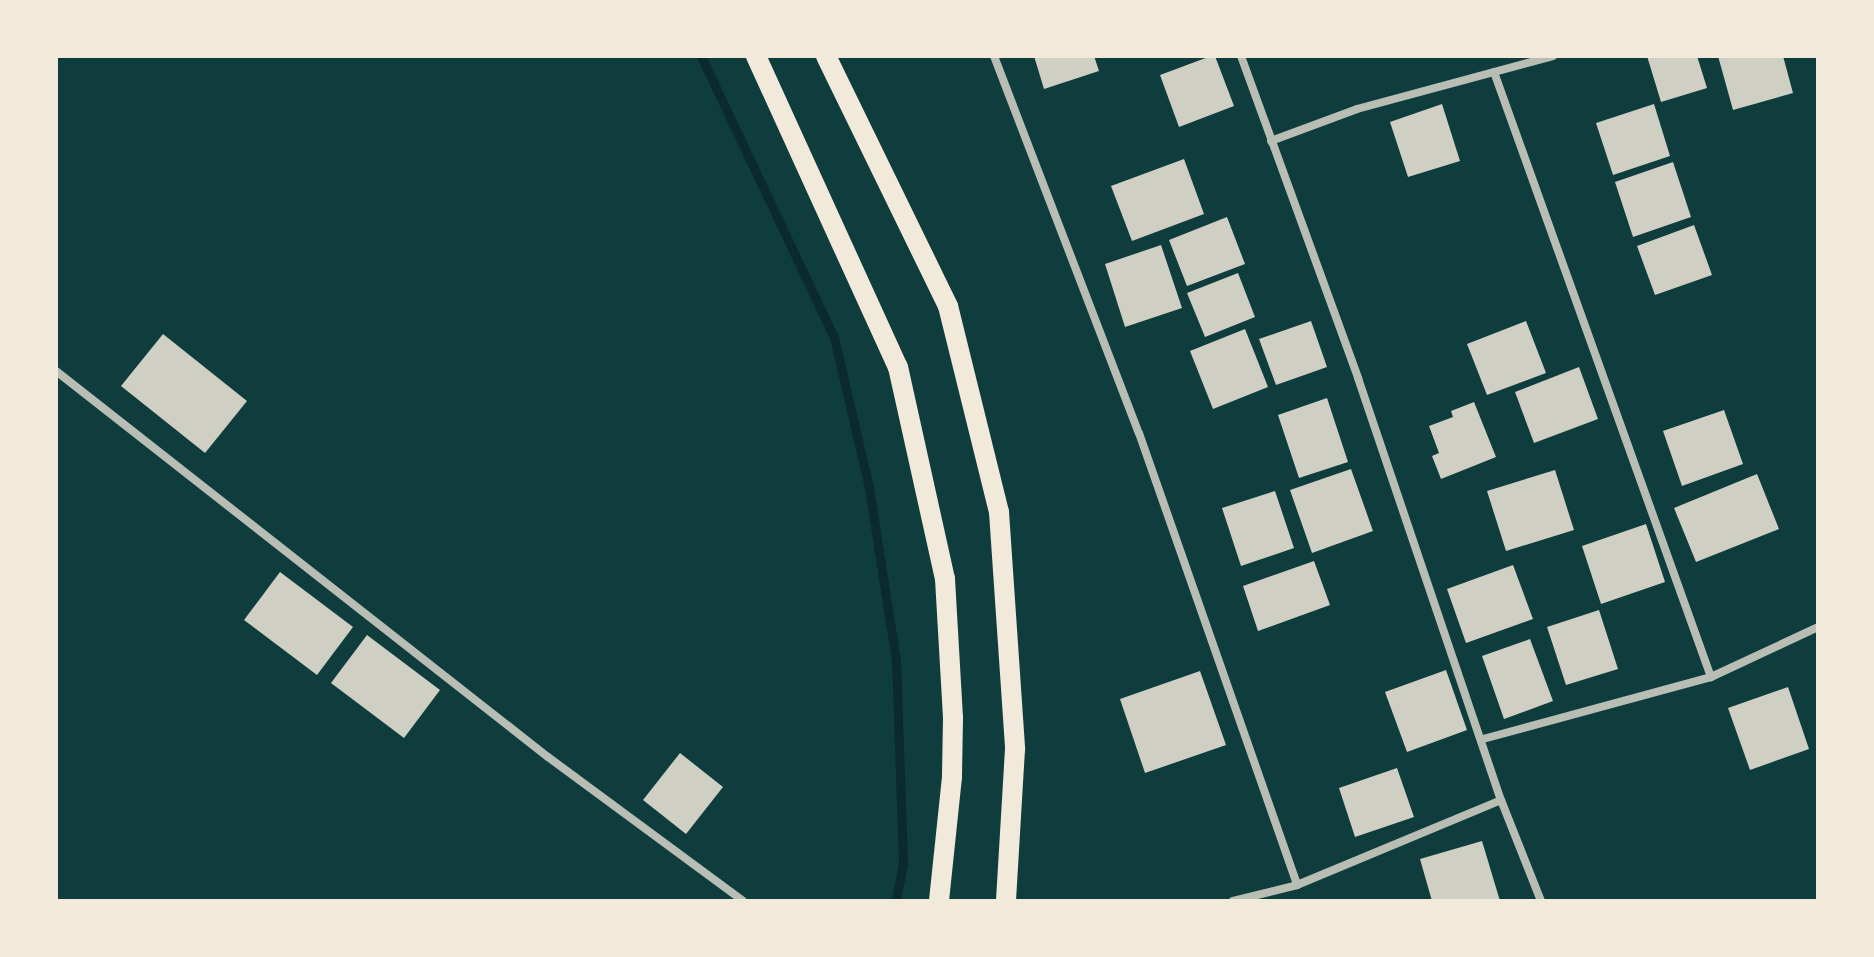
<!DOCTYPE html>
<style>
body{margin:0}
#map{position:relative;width:1874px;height:957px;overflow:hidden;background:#0f3d3e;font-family:"Noto Sans",sans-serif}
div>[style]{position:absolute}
.stream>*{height:9px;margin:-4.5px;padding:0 4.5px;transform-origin:4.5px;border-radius:4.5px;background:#0a2a2b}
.building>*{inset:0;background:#cfcfc3}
.minor>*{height:8px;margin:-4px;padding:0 4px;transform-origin:4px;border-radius:4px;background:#b8beb3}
.trunk>*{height:20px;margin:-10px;padding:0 10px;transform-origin:10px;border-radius:10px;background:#f1e9da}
span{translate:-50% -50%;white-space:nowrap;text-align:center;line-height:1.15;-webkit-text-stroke:6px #f1e9da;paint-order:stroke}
.frame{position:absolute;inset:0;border:58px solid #f1e9da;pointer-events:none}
</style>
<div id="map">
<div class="stream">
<div style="left:701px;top:56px;width:311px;rotate:64.7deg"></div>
<div style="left:834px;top:337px;width:155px;rotate:76.9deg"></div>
<div style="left:869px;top:488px;width:174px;rotate:81.1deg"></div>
<div style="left:896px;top:660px;width:204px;rotate:88deg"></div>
<div style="left:903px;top:864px;width:38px;rotate:101deg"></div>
</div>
<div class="building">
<div style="clip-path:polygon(1034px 56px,1094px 56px,1099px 71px,1044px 89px)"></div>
<div style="clip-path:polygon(1211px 56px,1215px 56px,1234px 106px,1179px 127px,1160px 75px)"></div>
<div style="clip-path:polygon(1647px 56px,1697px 56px,1707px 88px,1661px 102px)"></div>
<div style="clip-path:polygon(1718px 56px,1783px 56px,1793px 93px,1733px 110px)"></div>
<div style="clip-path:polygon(1442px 104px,1460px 161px,1408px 177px,1390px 122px)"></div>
<div style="clip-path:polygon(1654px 104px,1670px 156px,1613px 175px,1596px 123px)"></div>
<div style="clip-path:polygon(1184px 159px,1204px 214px,1132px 241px,1111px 186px)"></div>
<div style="clip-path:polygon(1673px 162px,1691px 217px,1633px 237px,1615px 182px)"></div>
<div style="clip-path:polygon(1227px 217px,1245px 264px,1187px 286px,1169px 240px)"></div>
<div style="clip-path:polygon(1694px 225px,1712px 275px,1655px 295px,1637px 246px)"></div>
<div style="clip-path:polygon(1161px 245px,1182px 308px,1125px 327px,1105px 264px)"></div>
<div style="clip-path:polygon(1238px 273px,1255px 317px,1205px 337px,1187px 293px)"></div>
<div style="clip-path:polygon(1311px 321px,1327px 367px,1276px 385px,1259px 339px)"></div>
<div style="clip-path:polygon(1526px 321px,1546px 373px,1487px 395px,1467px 344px)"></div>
<div style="clip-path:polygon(1245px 329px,1268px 387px,1213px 409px,1190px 351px)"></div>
<div style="clip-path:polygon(163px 334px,247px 401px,205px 453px,121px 386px)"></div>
<div style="clip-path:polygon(1579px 367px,1598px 419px,1534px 443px,1515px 392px)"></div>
<div style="clip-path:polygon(1327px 398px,1348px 462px,1299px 478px,1278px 415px)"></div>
<div style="clip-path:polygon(1474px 402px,1496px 457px,1441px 479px,1432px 456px,1439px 453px,1429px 426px,1453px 417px,1451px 411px)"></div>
<div style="clip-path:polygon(1724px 410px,1743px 464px,1682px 486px,1663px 431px)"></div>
<div style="clip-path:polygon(1351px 469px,1373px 531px,1312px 553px,1290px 490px)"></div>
<div style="clip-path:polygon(1555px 470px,1574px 530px,1506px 551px,1487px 491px)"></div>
<div style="clip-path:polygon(1757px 474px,1779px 529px,1696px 562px,1674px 508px)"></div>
<div style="clip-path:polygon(1275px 491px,1294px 548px,1241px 566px,1222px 508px)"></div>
<div style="clip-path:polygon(1646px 524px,1665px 582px,1601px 604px,1582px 546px)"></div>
<div style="clip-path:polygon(1314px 561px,1330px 605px,1258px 631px,1243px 586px)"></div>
<div style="clip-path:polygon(1513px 565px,1533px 619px,1466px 643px,1447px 589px)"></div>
<div style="clip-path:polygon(280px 572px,353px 627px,317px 675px,244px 620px)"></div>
<div style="clip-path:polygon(1599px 610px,1618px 669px,1566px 685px,1547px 627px)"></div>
<div style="clip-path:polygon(367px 635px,440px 690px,404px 738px,331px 683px)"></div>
<div style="clip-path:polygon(1530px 639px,1553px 701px,1504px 719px,1482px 656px)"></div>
<div style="clip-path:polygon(1446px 670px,1467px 730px,1407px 752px,1385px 692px)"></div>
<div style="clip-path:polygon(1200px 671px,1226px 745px,1145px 773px,1120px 699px)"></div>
<div style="clip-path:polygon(1788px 687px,1809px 749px,1750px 770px,1728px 708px)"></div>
<div style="clip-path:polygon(680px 753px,723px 787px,686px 834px,643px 800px)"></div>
<div style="clip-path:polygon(1397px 768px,1414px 817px,1355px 837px,1339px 788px)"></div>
<div style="clip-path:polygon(1482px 841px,1500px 901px,1432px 901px,1420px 859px)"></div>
</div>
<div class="minor">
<div style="left:994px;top:56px;width:404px;rotate:69deg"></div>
<div style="left:1139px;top:433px;width:479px;rotate:70.7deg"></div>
<div style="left:1241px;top:56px;width:343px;rotate:70deg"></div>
<div style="left:1358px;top:378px;width:446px;rotate:71.3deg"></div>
<div style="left:1501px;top:800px;width:109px;rotate:68.4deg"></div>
<div style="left:1494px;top:72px;width:643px;rotate:70.27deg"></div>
<div style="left:1271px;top:141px;width:92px;rotate:-20.4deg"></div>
<div style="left:1357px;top:109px;width:203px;rotate:-15.1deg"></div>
<div style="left:56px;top:371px;width:625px;rotate:38.12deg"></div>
<div style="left:548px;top:757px;width:242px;rotate:36.4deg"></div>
<div style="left:1483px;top:739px;width:236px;rotate:-15.2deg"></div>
<div style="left:1711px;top:677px;width:118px;rotate:-25deg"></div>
<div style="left:1233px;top:901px;width:66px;rotate:-14deg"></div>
<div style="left:1297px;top:885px;width:221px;rotate:-22.6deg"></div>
</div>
<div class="trunk">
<div style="left:756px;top:56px;width:342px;rotate:65.5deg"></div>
<div style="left:898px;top:367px;width:217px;rotate:77.5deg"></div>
<div style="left:945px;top:579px;width:139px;rotate:86.7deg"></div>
<div style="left:953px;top:718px;width:59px;rotate:91deg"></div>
<div style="left:952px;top:777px;width:125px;rotate:96deg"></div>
<div style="left:826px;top:56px;width:278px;rotate:64deg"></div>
<div style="left:948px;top:306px;width:212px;rotate:76.1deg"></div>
<div style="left:999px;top:512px;width:238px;rotate:86.1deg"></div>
<div style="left:1015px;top:749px;width:152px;rotate:93.4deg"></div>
</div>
<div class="frame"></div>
</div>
